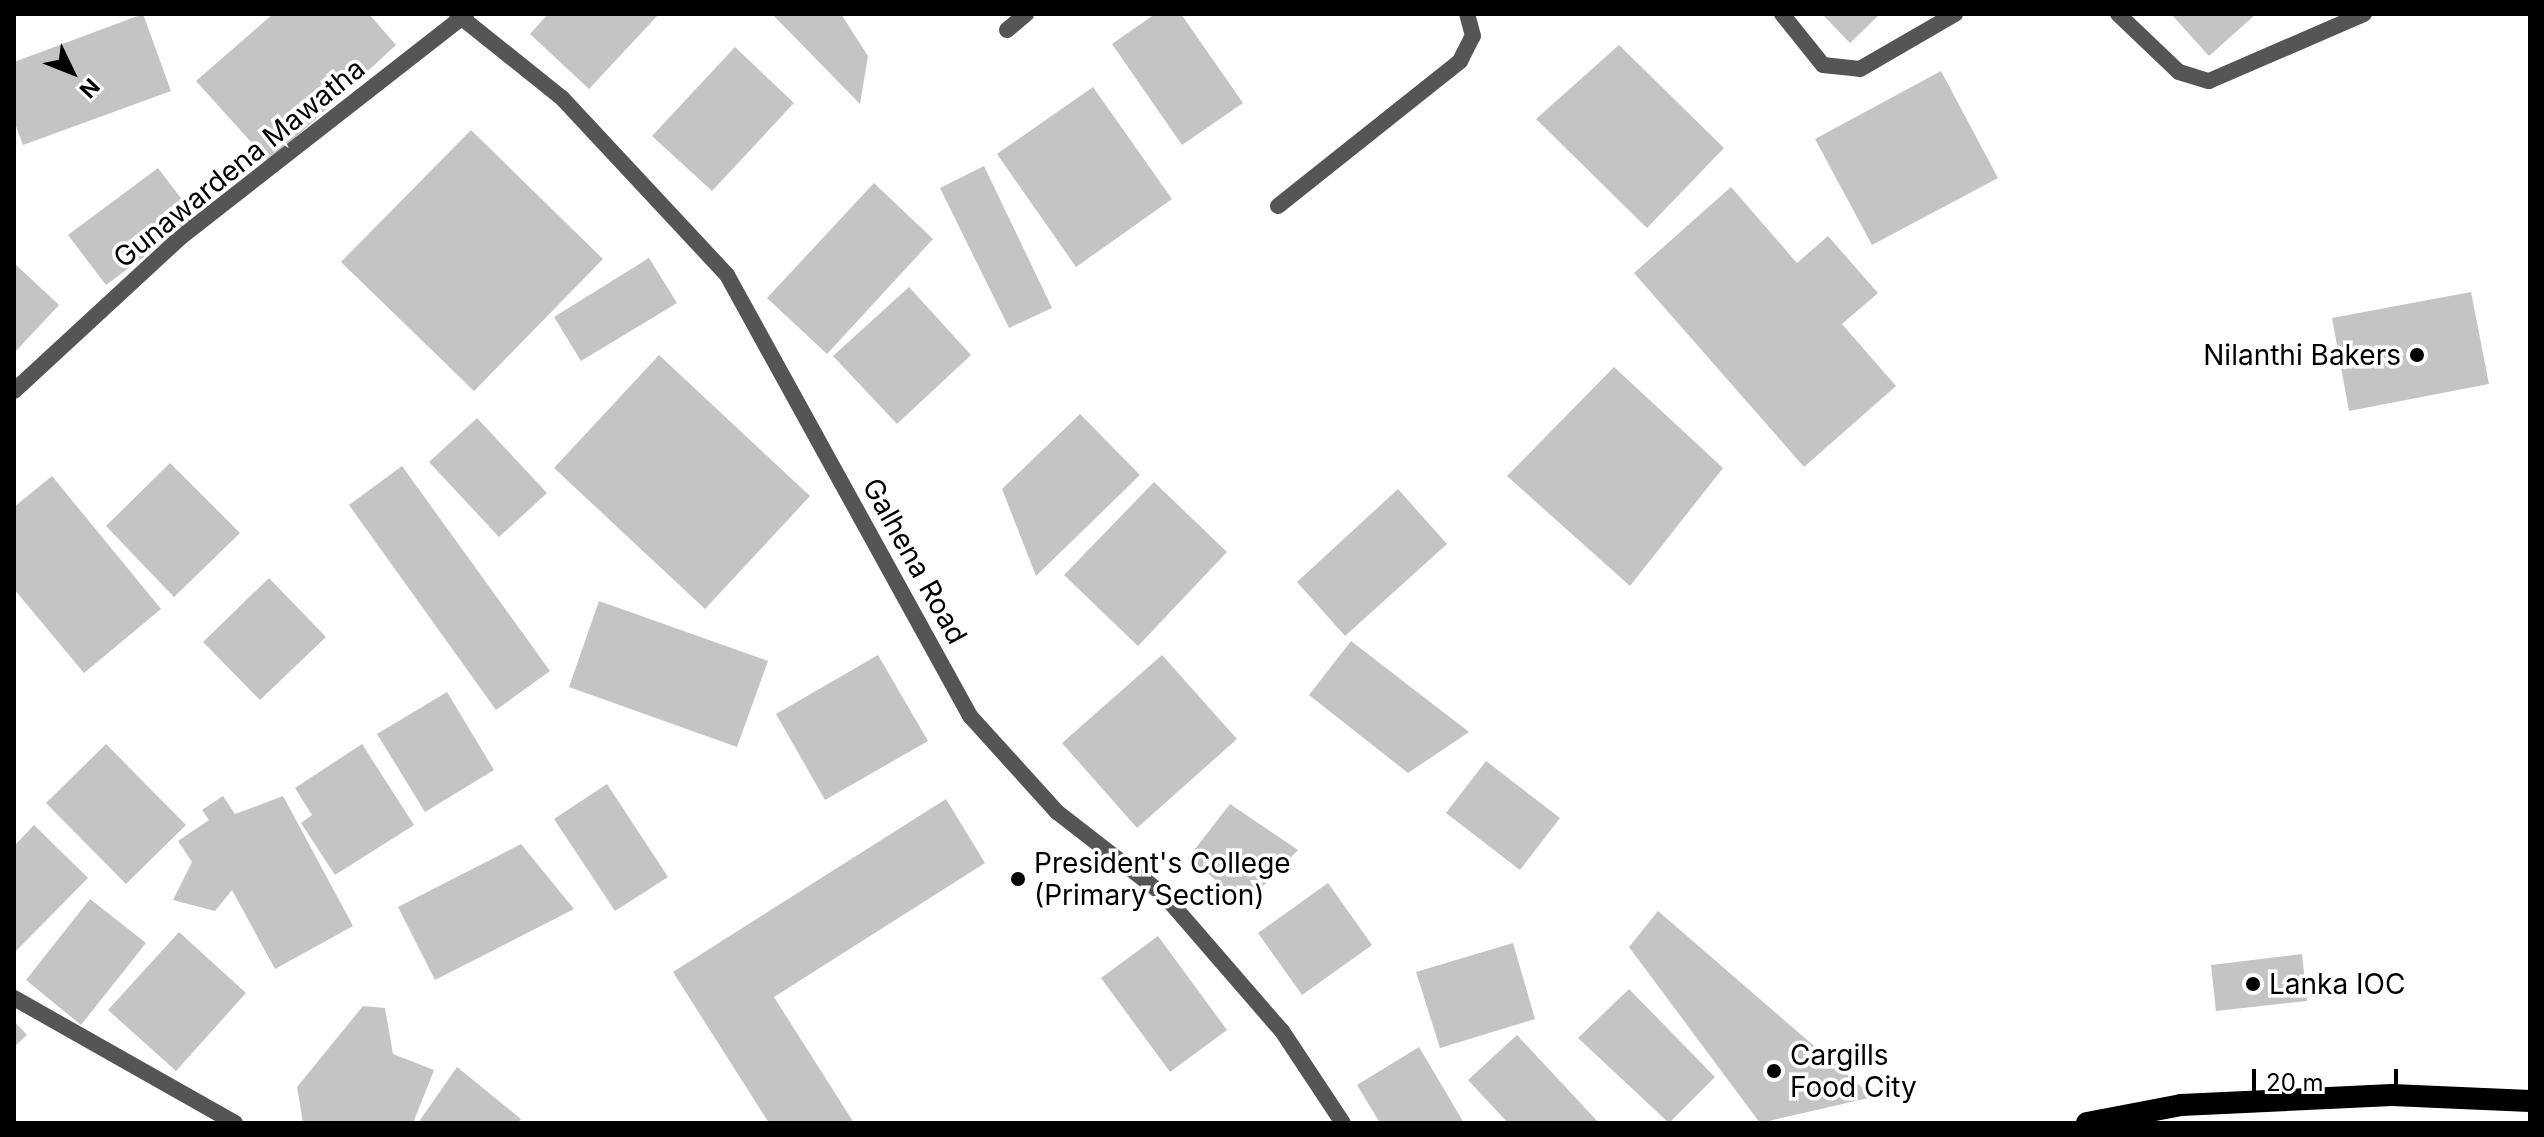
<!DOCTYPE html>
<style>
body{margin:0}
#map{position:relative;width:2544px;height:1137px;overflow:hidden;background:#fff;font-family:Inter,sans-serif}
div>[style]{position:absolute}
.building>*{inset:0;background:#c4c4c4}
.service>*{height:16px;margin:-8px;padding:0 8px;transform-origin:8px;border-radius:8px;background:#555}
.minor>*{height:16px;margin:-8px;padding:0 8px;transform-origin:8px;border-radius:8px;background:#555}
.trunk>*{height:22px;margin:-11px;padding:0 11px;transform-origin:11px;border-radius:11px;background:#000}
.dots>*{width:22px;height:22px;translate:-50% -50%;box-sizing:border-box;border:4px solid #fff;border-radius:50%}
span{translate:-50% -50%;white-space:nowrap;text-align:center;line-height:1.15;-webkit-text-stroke:7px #fff;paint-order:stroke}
.street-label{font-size:28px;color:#000}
.poi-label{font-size:28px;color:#000}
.right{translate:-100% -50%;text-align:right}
.left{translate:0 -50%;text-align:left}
.frame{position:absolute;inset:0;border:16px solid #000;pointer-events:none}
.north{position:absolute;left:32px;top:32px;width:80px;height:80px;-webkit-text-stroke:6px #fff;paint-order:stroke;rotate:133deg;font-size:22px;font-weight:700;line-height:32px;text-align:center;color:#000}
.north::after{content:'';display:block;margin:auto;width:28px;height:36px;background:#000;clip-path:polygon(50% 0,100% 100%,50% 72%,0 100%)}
.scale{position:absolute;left:2252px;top:1069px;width:146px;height:36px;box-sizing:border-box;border:4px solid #000;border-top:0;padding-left:10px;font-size:24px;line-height:28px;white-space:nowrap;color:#000;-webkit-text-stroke:6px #fff;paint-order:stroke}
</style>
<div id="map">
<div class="building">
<div style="clip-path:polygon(143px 14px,171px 91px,23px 145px,14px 121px,14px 62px)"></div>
<div style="clip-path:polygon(273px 14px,369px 14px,396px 45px,269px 162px,196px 81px)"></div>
<div style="clip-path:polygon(548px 14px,659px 14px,589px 89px,530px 34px)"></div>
<div style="clip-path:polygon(772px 14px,841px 14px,868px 56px,860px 104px)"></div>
<div style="clip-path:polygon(1155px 14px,1181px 14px,1243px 103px,1182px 145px,1112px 44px)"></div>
<div style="clip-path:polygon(1822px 14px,1880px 14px,1850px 43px)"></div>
<div style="clip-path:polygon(2171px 14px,2256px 14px,2209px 56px)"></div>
<div style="clip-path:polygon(1619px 45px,1724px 148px,1647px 228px,1536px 119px)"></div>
<div style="clip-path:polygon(735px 47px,794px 103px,712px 191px,652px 136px)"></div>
<div style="clip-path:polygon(1941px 71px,1998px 178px,1872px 245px,1815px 139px)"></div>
<div style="clip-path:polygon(1093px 87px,1172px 199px,1076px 267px,997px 154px)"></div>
<div style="clip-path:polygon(471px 130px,603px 259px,474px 391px,341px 262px)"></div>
<div style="clip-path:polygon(984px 166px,1052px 308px,1009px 328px,940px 188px)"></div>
<div style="clip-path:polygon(158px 168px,196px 218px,106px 285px,68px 235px)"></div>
<div style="clip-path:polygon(874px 183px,933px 239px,827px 354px,767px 298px)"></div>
<div style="clip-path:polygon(1731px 187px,1797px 263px,1828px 236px,1878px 293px,1842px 324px,1896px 386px,1804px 467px,1634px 273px)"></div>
<div style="clip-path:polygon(649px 258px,677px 303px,581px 361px,554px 317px)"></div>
<div style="clip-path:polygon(14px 263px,59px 305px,14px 353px)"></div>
<div style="clip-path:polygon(909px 287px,971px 355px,897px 424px,833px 356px)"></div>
<div style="clip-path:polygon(2471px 292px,2489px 384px,2349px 411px,2332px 318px)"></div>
<div style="clip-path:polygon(659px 355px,810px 496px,705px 609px,554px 468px)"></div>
<div style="clip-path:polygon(1614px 367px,1723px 468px,1630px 586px,1507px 476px)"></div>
<div style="clip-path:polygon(1080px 414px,1140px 475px,1036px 576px,1002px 489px)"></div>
<div style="clip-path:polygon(477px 418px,547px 493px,499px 537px,429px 462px)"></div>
<div style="clip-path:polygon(170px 463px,240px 533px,174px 597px,106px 526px)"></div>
<div style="clip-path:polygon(402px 466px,550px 671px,496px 710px,349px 505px)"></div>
<div style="clip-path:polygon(52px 476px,161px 609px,84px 673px,14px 589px,14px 507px)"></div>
<div style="clip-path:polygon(1154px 482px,1227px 552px,1138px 646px,1064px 575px)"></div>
<div style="clip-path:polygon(1398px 489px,1447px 544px,1345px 636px,1297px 582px)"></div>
<div style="clip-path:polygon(269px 578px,326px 637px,260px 700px,203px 642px)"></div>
<div style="clip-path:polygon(599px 601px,768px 661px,737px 747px,569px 687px)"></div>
<div style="clip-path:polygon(1351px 641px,1469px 732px,1408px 773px,1309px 695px)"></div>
<div style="clip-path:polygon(878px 655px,928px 741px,825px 800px,776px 714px)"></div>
<div style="clip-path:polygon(1162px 655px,1237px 739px,1137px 828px,1062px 743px)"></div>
<div style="clip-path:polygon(447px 692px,494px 770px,425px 812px,377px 734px)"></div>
<div style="clip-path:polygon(106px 744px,186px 825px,126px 884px,46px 803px)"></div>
<div style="clip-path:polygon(362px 744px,414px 825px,335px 875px,301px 823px,312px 815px,295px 788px)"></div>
<div style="clip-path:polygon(1486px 761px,1560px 818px,1520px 870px,1446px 813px)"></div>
<div style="clip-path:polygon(607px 784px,668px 877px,615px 911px,554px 819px)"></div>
<div style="clip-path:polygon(223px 796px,235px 814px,283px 796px,353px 926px,275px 969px,232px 890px,215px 911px,173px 900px,192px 862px,178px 841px,209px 820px,202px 810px)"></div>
<div style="clip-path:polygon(946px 799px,985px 863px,774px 997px,854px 1123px,769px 1123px,673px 972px)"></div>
<div style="clip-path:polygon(1230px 804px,1298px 850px,1246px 904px,1188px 858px)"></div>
<div style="clip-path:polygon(34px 825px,88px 878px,14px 953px,14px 846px)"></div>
<div style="clip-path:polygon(521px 844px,574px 909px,435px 980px,398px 907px)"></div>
<div style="clip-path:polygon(1328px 883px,1372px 945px,1302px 995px,1258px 933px)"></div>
<div style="clip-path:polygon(90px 899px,146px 943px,81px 1025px,26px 980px)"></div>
<div style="clip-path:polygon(1658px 911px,1873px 1097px,1760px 1123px,1629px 947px)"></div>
<div style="clip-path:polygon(179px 932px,246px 993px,176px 1071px,108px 1010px)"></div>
<div style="clip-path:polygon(1158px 936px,1227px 1030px,1170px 1072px,1101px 978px)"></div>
<div style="clip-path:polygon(1513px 943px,1535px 1019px,1440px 1048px,1416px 972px)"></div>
<div style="clip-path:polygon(2302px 954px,2307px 1001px,2216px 1011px,2211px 965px)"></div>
<div style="clip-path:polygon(1629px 989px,1715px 1077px,1669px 1123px,1578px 1038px)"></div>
<div style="clip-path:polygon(363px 1006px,385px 1008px,393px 1054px,434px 1070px,413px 1123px,303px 1123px,297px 1087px)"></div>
<div style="clip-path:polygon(14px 1021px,27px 1035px,14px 1047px)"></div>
<div style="clip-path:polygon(1517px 1035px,1599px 1123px,1508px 1123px,1468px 1080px)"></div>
<div style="clip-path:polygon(1419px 1047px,1464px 1123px,1380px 1123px,1357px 1085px)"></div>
<div style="clip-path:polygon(457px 1067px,521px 1119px,517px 1123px,418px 1123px)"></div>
</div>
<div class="service">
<div style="left:1782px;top:14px;width:65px;rotate:51.2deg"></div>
<div style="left:1823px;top:65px;width:37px;rotate:6deg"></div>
<div style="left:1860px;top:69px;width:110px;rotate:-30.1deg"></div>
<div style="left:2118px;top:14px;width:84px;rotate:43.6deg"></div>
<div style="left:2179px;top:72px;width:31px;rotate:17deg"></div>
<div style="left:2209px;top:81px;width:169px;rotate:-23.4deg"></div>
<div style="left:1007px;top:30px;width:25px;rotate:-40deg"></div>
<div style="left:1278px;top:206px;width:233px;rotate:-38.5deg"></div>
<div style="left:1460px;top:61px;width:28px;rotate:-63deg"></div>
<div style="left:1473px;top:36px;width:23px;rotate:-105deg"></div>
</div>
<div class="minor">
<div style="left:457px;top:14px;width:134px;rotate:38.7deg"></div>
<div style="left:562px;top:98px;width:242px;rotate:47deg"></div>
<div style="left:727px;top:275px;width:504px;rotate:61.14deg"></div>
<div style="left:970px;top:716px;width:130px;rotate:47.8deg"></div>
<div style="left:1057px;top:812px;width:135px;rotate:37.8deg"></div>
<div style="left:1164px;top:895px;width:180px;rotate:49.1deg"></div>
<div style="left:1282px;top:1031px;width:110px;rotate:56.5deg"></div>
<div style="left:14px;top:391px;width:227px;rotate:-42.7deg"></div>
<div style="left:181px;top:237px;width:362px;rotate:-38deg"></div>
<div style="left:14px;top:998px;width:254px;rotate:29.5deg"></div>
</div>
<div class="trunk">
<div style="left:2087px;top:1123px;width:96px;rotate:-10.8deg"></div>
<div style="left:2181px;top:1105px;width:211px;rotate:-2.7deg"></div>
<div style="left:2392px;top:1095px;width:138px;rotate:2.5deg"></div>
</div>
<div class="dots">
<div style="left:2417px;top:355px;background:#000"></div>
<div style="left:1018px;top:879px;background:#000"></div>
<div style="left:2253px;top:984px;background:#000"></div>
<div style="left:1774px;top:1071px;background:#000"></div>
</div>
<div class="street-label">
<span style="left:239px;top:163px;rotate:-39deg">Gunawardena Mawatha</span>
<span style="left:915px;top:561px;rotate:61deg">Galhena Road</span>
</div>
<div class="poi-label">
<span class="right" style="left:2401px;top:355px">Nilanthi Bakers</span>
<span class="left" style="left:1034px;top:879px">President's College<br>(Primary Section)</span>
<span class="left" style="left:2269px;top:984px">Lanka IOC</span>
<span class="left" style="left:1790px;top:1071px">Cargills<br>Food City</span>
</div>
<div class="frame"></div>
<div class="north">N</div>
<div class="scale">20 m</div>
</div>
